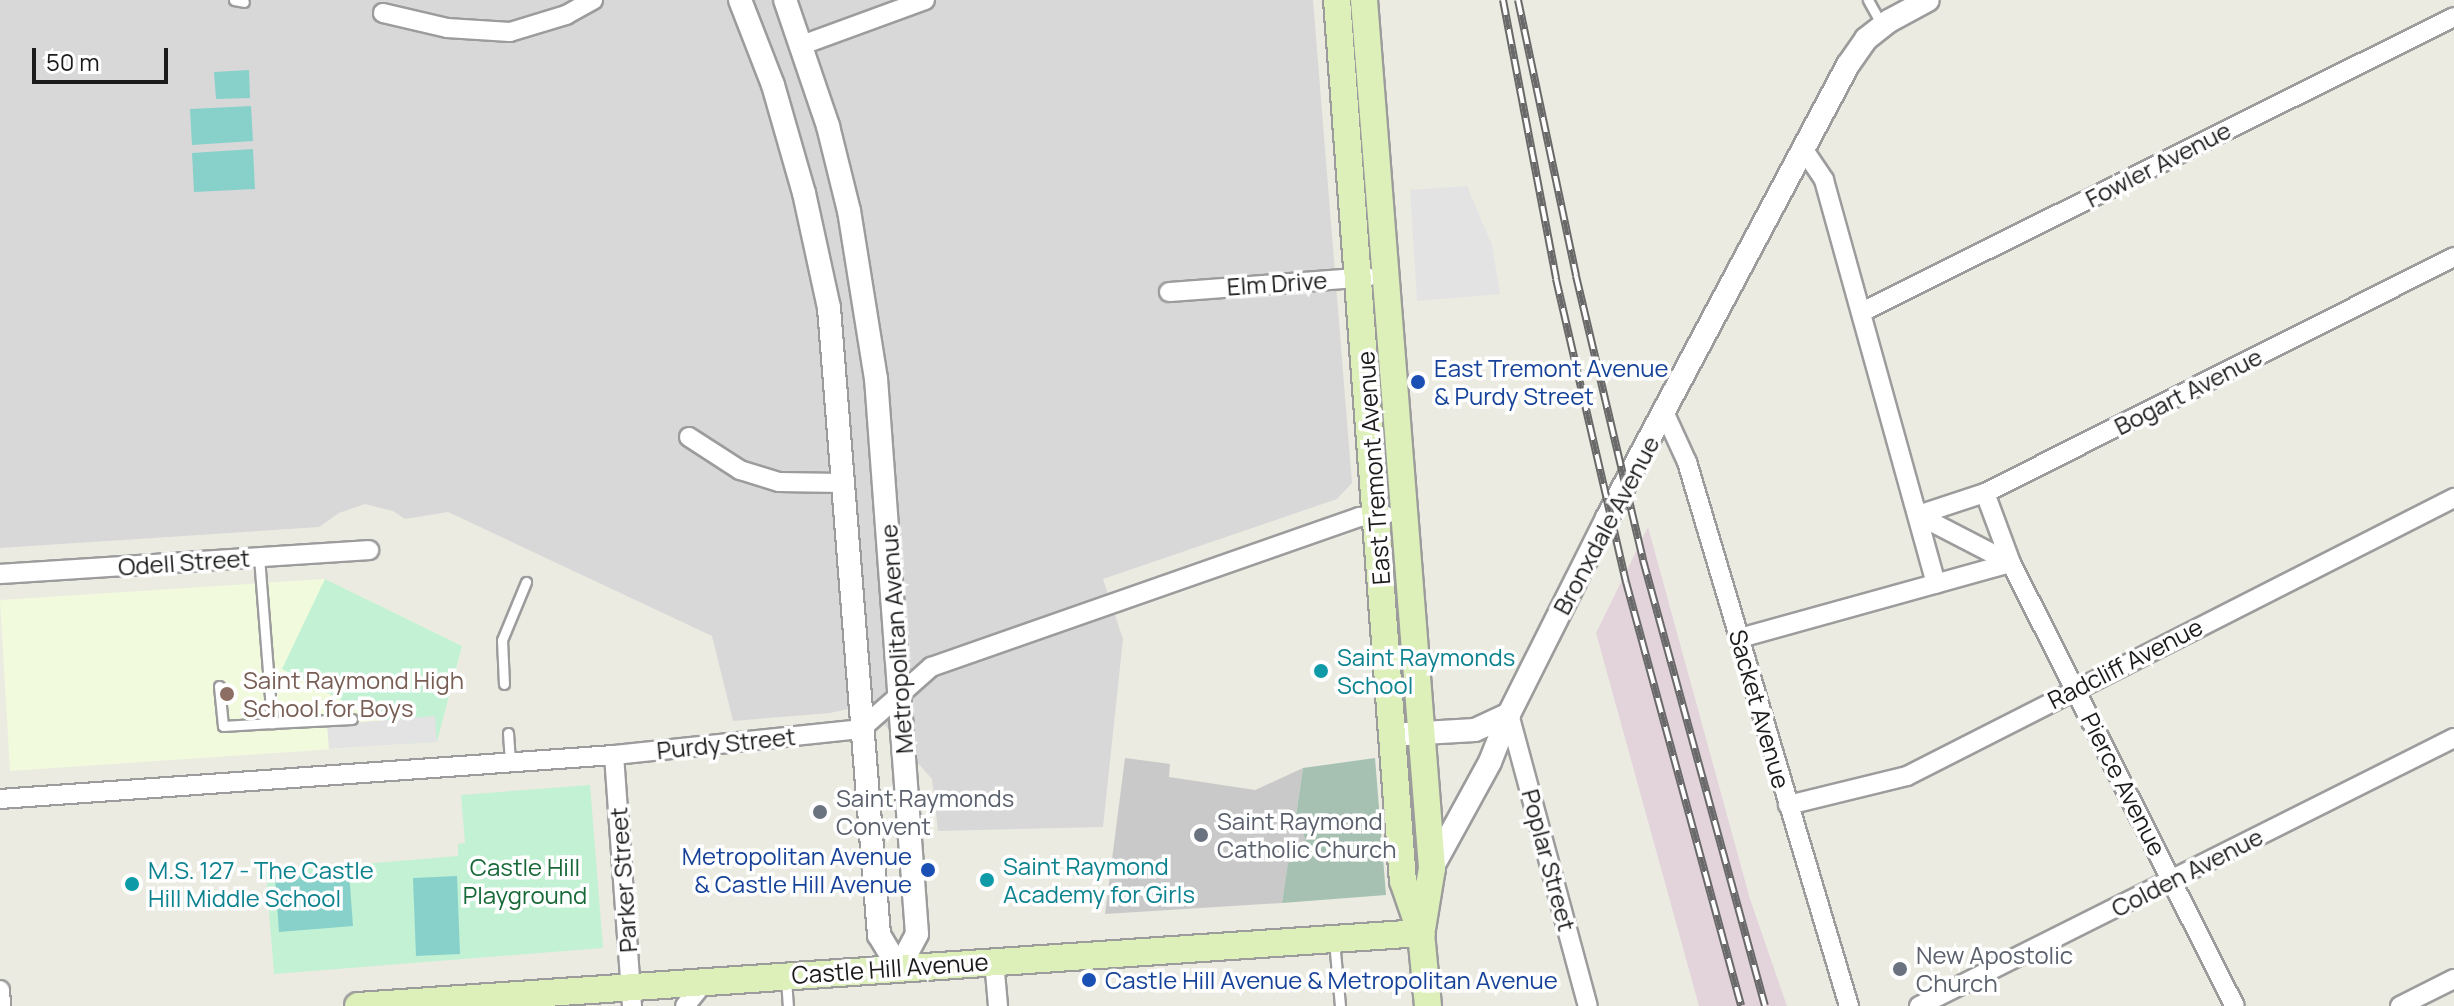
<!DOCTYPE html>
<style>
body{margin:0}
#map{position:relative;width:2454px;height:1006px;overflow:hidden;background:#ebebe2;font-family:Manrope,sans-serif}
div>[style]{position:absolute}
.residential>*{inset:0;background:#d9d8d8}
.industrial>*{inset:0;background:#e3d4dc}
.education>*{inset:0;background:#f1fadc}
.religious>*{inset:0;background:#c9c9c9}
.cemetery>*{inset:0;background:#a6c1b2}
.park>*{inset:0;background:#c2f1d4}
.pitch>*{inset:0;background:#88d1cb}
.parking>*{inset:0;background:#e3e3e3}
.roads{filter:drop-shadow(2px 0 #9c9c9c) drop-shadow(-2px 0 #9c9c9c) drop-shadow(0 2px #9c9c9c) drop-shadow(0 -2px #9c9c9c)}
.service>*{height:9px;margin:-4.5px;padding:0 4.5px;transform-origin:4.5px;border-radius:4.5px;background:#fff}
.minor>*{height:18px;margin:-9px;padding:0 9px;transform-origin:9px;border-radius:9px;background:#fff}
.tertiary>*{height:22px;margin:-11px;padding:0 11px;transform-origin:11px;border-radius:11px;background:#fff}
.secondary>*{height:26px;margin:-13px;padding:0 13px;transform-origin:13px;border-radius:13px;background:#ddf0ba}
.rail>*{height:8px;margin-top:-4px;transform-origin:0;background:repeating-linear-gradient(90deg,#fff 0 15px,#696969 0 30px);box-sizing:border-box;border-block:2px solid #696969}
.dots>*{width:22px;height:22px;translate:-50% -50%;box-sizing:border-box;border:4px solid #fff;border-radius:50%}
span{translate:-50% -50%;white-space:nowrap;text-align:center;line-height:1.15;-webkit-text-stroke:7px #fff;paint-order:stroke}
.street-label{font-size:24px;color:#1b1b1b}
.transit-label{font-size:24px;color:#164399}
.left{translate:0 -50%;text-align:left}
.right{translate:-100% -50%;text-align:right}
.culture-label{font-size:24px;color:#0d838f}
.education-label{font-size:24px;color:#785e54}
.worship-label{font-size:24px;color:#5b616d}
.park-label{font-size:24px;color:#186938}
.scale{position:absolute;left:32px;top:48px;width:136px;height:36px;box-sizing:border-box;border:4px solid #1b1b1b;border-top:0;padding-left:10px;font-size:24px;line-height:28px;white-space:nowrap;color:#1b1b1b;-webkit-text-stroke:6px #fff;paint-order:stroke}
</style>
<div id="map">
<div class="residential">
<div style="clip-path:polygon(0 0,1313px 0,1352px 483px,1337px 499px,1103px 579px,1123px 639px,1103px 827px,938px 831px,932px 779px,867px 705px,830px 713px,733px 721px,712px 636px,448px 512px,405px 519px,393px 511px,365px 504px,339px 513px,319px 527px,0 548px)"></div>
</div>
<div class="industrial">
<div style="clip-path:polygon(1648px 527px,1750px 899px,1787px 1006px,1699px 1006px,1596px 633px)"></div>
</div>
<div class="education">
<div style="clip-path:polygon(325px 579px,462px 646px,437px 742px,10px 771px,0 600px)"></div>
</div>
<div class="religious">
<div style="clip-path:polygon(1125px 758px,1170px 764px,1169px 777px,1255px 790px,1303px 768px,1294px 828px,1303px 832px,1307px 845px,1302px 858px,1288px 864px,1282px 903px,1105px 914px)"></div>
</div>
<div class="cemetery">
<div style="clip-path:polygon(1375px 758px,1386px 895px,1282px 903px,1288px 863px,1302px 858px,1307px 846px,1303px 832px,1294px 829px,1303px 768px)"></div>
</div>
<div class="park">
<div style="clip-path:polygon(325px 579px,462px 646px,437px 742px,404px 744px,403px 732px,282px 669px)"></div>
<div style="clip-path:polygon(590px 785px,603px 948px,274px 974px,266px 872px,458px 856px,458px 844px,465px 843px,461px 795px)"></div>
</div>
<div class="pitch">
<div style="clip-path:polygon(249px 70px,250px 98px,216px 99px,214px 72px)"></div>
<div style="clip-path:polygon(251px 106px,253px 141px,192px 145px,190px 109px)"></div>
<div style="clip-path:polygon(253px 149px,255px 189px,194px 192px,192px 153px)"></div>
<div style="clip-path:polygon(349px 872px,353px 926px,279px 932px,275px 877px)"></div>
<div style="clip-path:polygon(457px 876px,460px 954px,416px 956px,413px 878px)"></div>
</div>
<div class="parking">
<div style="clip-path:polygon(1467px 186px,1492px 245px,1500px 294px,1417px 301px,1410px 190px)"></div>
<div style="clip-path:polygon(435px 716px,437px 742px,329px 749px,327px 725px)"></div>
</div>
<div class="roads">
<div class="service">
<div style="left:234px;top:0;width:10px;rotate:11deg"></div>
<div style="left:1868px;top:0;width:29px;rotate:61deg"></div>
<div style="left:259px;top:557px;width:167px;rotate:85.5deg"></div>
<div style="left:272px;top:723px;width:80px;rotate:-2.9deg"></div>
<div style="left:504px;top:684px;width:44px;rotate:-92.6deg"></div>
<div style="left:502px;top:640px;width:63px;rotate:-67.5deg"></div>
<div style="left:219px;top:686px;width:40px;rotate:84.3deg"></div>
<div style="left:223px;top:726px;width:49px;rotate:-3.5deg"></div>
<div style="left:508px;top:733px;width:29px;rotate:86deg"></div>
<div style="left:1334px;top:941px;width:65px;rotate:84.7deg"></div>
<div style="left:786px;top:979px;width:27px;rotate:86deg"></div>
</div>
<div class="minor">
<div style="left:383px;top:13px;width:66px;rotate:13.2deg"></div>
<div style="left:447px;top:28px;width:63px;rotate:3.6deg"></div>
<div style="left:510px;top:32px;width:59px;rotate:-16.9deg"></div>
<div style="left:566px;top:15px;width:31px;rotate:-29deg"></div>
<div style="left:802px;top:45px;width:131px;rotate:-20.1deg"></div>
<div style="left:1804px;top:150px;width:36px;rotate:56deg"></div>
<div style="left:1824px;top:180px;width:419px;rotate:74.5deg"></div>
<div style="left:1169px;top:292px;width:199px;rotate:-4.3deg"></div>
<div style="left:1862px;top:312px;width:661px;rotate:-26.49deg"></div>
<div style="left:1665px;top:414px;width:53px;rotate:65.4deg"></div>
<div style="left:1687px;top:462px;width:568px;rotate:73.42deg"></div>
<div style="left:689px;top:437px;width:61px;rotate:32.9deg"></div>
<div style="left:740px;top:470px;width:41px;rotate:17.1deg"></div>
<div style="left:779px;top:482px;width:62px;rotate:0.9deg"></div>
<div style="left:1985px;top:493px;width:75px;rotate:69.6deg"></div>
<div style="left:2011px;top:563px;width:496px;rotate:63.2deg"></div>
<div style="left:1918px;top:515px;width:71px;rotate:-18.2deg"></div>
<div style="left:1985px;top:493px;width:525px;rotate:-26.71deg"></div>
<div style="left:1918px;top:515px;width:105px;rotate:27.3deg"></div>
<div style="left:0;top:574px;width:370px;rotate:-3.7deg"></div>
<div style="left:1740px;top:638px;width:281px;rotate:-15.5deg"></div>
<div style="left:1509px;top:714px;width:302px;rotate:74.9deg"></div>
<div style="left:614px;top:755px;width:252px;rotate:85.9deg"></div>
<div style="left:0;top:799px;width:616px;rotate:-4.1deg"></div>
<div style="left:614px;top:755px;width:248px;rotate:-6deg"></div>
<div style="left:861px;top:729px;width:94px;rotate:-41.5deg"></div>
<div style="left:931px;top:667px;width:454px;rotate:-19.3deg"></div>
<div style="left:1359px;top:517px;width:26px;rotate:-4deg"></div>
<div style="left:1788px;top:805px;width:122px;rotate:-13.7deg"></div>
<div style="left:1907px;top:776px;width:614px;rotate:-26.94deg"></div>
<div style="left:994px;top:961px;width:45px;rotate:84.9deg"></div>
<div style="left:0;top:990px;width:16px;rotate:86deg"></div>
<div style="left:685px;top:1006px;width:32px;rotate:-51deg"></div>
<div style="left:1919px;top:1006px;width:598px;rotate:-26.61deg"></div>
<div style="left:2400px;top:1006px;width:60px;rotate:-26.6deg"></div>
</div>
<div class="tertiary">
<div style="left:740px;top:0;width:91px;rotate:68.8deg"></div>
<div style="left:773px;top:85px;width:112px;rotate:74deg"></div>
<div style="left:804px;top:193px;width:118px;rotate:77.7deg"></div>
<div style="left:829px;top:308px;width:629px;rotate:85.44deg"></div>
<div style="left:879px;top:935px;width:39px;rotate:59deg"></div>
<div style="left:899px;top:968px;width:38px;rotate:-62deg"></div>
<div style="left:917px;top:934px;width:557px;rotate:-94.22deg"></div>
<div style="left:876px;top:379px;width:170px;rotate:-99.1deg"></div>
<div style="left:849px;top:211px;width:88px;rotate:-103.9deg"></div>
<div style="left:828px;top:126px;width:133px;rotate:-108.8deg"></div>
<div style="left:1406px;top:734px;width:69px;rotate:-3.3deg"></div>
<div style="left:1475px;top:730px;width:38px;rotate:-25deg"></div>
<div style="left:1432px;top:868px;width:121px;rotate:-61.3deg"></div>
<div style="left:1490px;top:762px;width:52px;rotate:-68.4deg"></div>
<div style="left:1509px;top:714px;width:219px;rotate:-63.4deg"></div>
<div style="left:1607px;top:518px;width:513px;rotate:-61.99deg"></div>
<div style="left:1848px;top:65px;width:32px;rotate:-55deg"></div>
<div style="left:1866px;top:39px;width:29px;rotate:-38deg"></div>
<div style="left:1889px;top:21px;width:44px;rotate:-28.3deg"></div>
</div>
<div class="secondary">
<div style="left:1337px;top:0;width:883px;rotate:85.72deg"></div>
<div style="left:1403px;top:881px;width:55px;rotate:70.9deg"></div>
<div style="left:1421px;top:933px;width:73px;rotate:84.5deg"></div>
<div style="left:1364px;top:0;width:871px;rotate:85.52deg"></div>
<div style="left:1432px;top:868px;width:62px;rotate:99.3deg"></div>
<div style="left:358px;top:1006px;width:1066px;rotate:-3.93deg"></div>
</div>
</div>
<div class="rail">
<div style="left:1503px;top:0;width:284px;rotate:79.2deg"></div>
<div style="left:1556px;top:279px;width:311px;rotate:77deg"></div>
<div style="left:1626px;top:582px;width:439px;rotate:74.8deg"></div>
<div style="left:1518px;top:0;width:282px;rotate:78.1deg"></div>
<div style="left:1576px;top:276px;width:292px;rotate:76.7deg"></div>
<div style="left:1643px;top:560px;width:462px;rotate:74.7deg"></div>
</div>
<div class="dots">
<div style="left:1418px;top:382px;background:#1a4fb4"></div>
<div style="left:1321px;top:671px;background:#0f9aa8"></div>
<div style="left:227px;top:694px;background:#8d6e63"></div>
<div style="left:820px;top:812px;background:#6b7280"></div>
<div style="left:1201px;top:835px;background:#6b7280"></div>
<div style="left:928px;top:870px;background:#1a4fb4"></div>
<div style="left:987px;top:880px;background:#0f9aa8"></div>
<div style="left:132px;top:884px;background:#0f9aa8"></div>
<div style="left:1900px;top:969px;background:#6b7280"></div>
<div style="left:1089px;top:980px;background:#1a4fb4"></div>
</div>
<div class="street-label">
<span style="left:2158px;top:164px;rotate:-27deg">Fowler Avenue</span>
<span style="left:1277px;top:283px;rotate:-4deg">Elm Drive</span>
<span style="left:2188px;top:391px;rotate:-27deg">Bogart Avenue</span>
<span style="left:1373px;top:468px;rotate:-94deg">East Tremont Avenue</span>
<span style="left:1606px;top:525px;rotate:-62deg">Bronxdale Avenue</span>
<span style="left:184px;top:562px;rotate:-4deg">Odell Street</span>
<span style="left:896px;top:639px;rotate:-94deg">Metropolitan Avenue</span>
<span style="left:2125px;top:663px;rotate:-27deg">Radcliff Avenue</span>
<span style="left:1760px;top:709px;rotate:74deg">Sacket Avenue</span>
<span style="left:726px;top:743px;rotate:-6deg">Purdy Street</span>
<span style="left:2124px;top:784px;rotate:63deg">Pierce Avenue</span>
<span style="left:1549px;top:860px;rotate:75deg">Poplar Street</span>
<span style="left:2187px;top:872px;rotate:-27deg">Colden Avenue</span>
<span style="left:623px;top:880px;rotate:-94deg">Parker Street</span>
<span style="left:890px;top:968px;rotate:-4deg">Castle Hill Avenue</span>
</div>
<div class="transit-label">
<span class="left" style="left:1434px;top:382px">East Tremont Avenue<br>&amp; Purdy Street</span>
<span class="right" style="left:912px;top:870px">Metropolitan Avenue<br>&amp; Castle Hill Avenue</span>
<span class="left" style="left:1105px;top:980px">Castle Hill Avenue &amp; Metropolitan Avenue</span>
</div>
<div class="culture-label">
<span class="left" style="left:1337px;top:671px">Saint Raymonds<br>School</span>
<span class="left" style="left:1003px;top:880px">Saint Raymond<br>Academy for Girls</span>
<span class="left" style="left:148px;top:884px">M.S. 127 - The Castle<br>Hill Middle School</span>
</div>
<div class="education-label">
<span class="left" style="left:243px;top:694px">Saint Raymond High<br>School for Boys</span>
</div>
<div class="worship-label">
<span class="left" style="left:836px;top:812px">Saint Raymonds<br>Convent</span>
<span class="left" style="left:1217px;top:835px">Saint Raymond<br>Catholic Church</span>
<span class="left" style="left:1916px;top:969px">New Apostolic<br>Church</span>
</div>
<div class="park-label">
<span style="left:525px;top:881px">Castle Hill<br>Playground</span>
</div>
<div class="scale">50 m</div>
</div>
